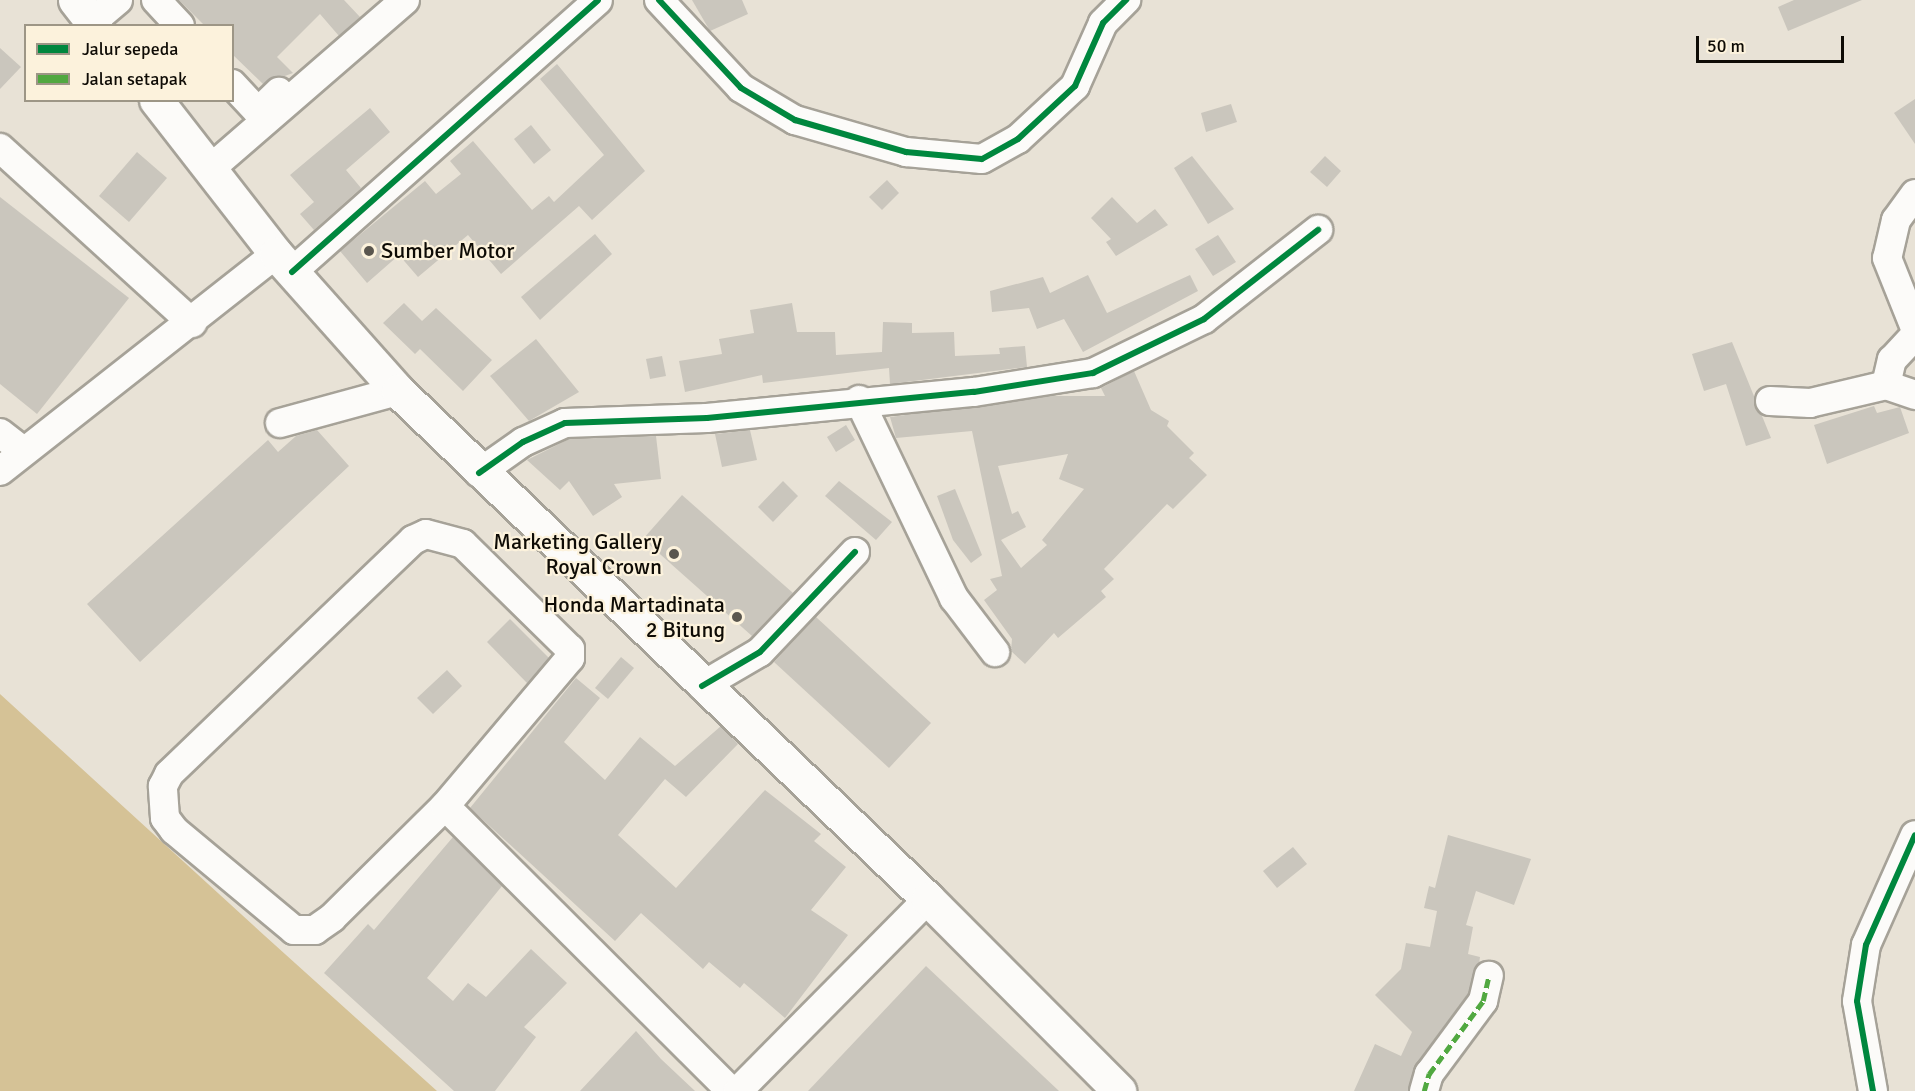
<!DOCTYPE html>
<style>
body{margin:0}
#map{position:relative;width:1915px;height:1091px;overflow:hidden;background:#e8e2d6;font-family:Signika,sans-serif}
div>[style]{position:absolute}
.water>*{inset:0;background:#d5c296}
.building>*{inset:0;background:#cac6bd}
.roads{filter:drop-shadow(2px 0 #a6a298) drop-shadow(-2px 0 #a6a298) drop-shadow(0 2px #a6a298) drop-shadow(0 -2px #a6a298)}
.minor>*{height:28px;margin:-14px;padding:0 14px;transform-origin:14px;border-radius:14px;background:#fcfbf9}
.highway>*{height:33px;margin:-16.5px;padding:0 16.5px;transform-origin:16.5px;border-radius:16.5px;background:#fcfbf9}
.quiet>*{height:4.5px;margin-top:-2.25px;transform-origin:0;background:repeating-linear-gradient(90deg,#51a840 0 9px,transparent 0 13.5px)}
.cycleway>*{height:6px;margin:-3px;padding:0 3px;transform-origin:3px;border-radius:3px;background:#00873e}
.dots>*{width:16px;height:16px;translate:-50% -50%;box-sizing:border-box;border:3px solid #fcf2dc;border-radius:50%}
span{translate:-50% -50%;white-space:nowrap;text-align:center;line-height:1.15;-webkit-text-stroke:4.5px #fcf2dc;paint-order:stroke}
.poi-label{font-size:22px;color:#0e0b05}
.left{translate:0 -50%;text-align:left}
.right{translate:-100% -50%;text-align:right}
.legend{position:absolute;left:24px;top:24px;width:210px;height:78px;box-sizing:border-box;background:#fcf2dc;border:2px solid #9d9686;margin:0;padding:8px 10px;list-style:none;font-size:18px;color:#0e0b05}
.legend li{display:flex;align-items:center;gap:12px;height:30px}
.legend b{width:30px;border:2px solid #9d9686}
.scale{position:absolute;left:1696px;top:36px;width:148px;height:27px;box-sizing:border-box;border:3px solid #0e0b05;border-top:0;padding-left:8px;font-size:18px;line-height:21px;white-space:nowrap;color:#0e0b05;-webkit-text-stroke:4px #fcf2dc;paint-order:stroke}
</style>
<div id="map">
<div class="water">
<div style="clip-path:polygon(0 694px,265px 936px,437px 1091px,0 1091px)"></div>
</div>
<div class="building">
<div style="clip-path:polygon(179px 0,344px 0,360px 17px,339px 36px,320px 14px,277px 57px,293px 73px,263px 84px,232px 54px,232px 26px,205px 26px)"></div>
<div style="clip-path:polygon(692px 0,742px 0,748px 14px,710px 31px)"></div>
<div style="clip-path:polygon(1794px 0,1862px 0,1788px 31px,1778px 7px)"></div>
<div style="clip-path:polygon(0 48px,21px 67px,0 89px)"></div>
<div style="clip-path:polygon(557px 64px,645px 171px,592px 220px,579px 206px,501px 274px,468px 235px,418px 277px,399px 255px,367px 283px,340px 251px,425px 181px,436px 194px,461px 174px,450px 161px,473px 141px,532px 210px,549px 196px,554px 202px,604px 155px,540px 79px)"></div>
<div style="clip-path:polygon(1915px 99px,1915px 144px,1894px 113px)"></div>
<div style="clip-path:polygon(1231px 104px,1237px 122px,1206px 132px,1201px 113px)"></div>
<div style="clip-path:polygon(370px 108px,390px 132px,346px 170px,361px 188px,314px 230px,300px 214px,314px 202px,290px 175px)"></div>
<div style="clip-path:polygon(531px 125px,551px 150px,534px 164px,514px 139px)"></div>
<div style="clip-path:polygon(137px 152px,167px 178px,129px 222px,99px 196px)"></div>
<div style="clip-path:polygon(1192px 156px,1234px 209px,1208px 224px,1174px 168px)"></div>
<div style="clip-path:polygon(1325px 156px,1341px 171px,1327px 187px,1310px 172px)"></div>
<div style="clip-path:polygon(887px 180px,899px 193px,882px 210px,869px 197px)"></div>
<div style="clip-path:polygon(0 197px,129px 298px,37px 414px,0 384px)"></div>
<div style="clip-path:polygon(1112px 197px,1137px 223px,1155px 209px,1168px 225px,1116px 256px,1106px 242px,1111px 239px,1091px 218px)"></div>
<div style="clip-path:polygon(595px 234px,612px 254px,540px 320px,521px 297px)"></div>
<div style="clip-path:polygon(1218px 235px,1236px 262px,1213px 276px,1195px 249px)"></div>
<div style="clip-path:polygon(1088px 275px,1107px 313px,1190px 275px,1198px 291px,1083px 352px,1064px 319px,1037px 329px,1029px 308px,992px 312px,990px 291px,1043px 277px,1050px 293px)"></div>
<div style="clip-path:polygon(404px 303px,422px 321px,436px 308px,492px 360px,463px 391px,420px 349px,415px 354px,383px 323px)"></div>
<div style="clip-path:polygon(792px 303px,797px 332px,835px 332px,836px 355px,882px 352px,883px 322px,912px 323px,912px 333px,954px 332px,955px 356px,1000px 354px,999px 348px,1025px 346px,1027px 367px,890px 384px,889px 368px,763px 383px,762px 375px,685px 392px,679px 361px,722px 354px,719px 339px,754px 333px,750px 310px)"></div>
<div style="clip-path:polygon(536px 339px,579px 392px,529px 421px,490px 376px)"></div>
<div style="clip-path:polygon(1732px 342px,1771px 438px,1746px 446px,1726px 384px,1704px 391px,1692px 354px)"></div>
<div style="clip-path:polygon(662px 356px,666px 376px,650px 379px,646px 359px)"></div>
<div style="clip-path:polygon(evenodd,1134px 371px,1151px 410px,1169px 421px,1167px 426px,1194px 453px,1189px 458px,1207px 475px,1173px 509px,1167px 504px,1104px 569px,1114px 579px,1101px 591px,1106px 597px,1058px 638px,1054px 633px,1025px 664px,1011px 651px,1012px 639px,984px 600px,997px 590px,990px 579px,1002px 576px,972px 431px,896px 438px,890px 417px,1052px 396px,1105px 396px,1101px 388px,1134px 371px,1068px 454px,1059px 479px,1084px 489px,1042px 540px,1047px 545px,1021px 568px,1001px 540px,1026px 527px,1018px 511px,1012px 514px,998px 466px,1068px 454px)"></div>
<div style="clip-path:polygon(1874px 406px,1877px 413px,1900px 407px,1909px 433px,1827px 464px,1814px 425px)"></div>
<div style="clip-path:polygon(846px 425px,855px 440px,836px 452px,827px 437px)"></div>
<div style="clip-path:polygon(317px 430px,349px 466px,140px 662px,87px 604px,268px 440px,278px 452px,296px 436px)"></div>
<div style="clip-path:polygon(750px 430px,757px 460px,722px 467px,715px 434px)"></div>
<div style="clip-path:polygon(656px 436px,661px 479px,614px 484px,622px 497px,593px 516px,569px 481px,560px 490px,527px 460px,569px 439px)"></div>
<div style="clip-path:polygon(783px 481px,798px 496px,773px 522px,758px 507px)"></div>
<div style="clip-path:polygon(839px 481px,892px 522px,876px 540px,825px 496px)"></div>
<div style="clip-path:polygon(955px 489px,982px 555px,971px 563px,953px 540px,937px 496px)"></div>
<div style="clip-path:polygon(682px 495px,793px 593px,752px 636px,643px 539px)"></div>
<div style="clip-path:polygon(816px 617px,931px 723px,889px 768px,774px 662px)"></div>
<div style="clip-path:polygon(510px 619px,549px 658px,527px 683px,487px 642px)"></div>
<div style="clip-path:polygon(621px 657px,634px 668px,608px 699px,595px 688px)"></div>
<div style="clip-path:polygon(447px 670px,462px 686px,433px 714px,417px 698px)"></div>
<div style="clip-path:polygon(576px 678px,600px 698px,564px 742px,605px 780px,640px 737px,675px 766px,721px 726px,738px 744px,686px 797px,665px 779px,618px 835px,676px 888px,765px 790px,821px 834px,814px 841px,846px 867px,811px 910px,848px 935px,785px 1018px,744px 983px,740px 988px,709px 962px,703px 969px,641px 913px,615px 941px,470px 808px)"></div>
<div style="clip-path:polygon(1448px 835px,1531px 859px,1514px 905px,1476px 891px,1466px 925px,1473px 927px,1468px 954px,1480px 957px,1479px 964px,1468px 994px,1416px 1065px,1408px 1091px,1354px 1091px,1375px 1044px,1401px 1056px,1412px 1032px,1375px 995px,1401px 969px,1406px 943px,1430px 947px,1437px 911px,1424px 908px,1429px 886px,1435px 888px)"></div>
<div style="clip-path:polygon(453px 837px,502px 886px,427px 978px,453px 1001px,468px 983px,486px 997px,531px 949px,567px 983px,524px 1027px,536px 1037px,495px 1091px,454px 1091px,324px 973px,368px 924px,374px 930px)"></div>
<div style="clip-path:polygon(1293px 847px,1307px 864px,1277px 888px,1263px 871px)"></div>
<div style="clip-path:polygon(926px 966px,1059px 1091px,808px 1091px)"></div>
<div style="clip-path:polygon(636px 1031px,661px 1059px,695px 1091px,580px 1091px)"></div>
</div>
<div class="roads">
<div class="minor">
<div style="left:156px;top:0;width:35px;rotate:47deg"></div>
<div style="left:659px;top:0;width:120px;rotate:47deg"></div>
<div style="left:741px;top:88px;width:63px;rotate:30.7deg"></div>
<div style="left:795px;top:120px;width:116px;rotate:16.1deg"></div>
<div style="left:906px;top:152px;width:76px;rotate:5.3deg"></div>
<div style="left:982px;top:159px;width:41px;rotate:-29.1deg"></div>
<div style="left:1018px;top:139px;width:78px;rotate:-42.9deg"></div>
<div style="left:1075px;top:86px;width:69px;rotate:-66deg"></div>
<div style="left:1103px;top:23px;width:33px;rotate:-45deg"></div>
<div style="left:92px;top:22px;width:34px;rotate:-40deg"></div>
<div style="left:232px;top:84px;width:38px;rotate:47deg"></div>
<div style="left:258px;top:112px;width:29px;rotate:-44deg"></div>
<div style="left:0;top:148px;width:260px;rotate:42.3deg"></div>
<div style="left:210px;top:169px;width:258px;rotate:-40.9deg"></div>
<div style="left:1915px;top:194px;width:32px;rotate:126deg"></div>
<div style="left:1896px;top:220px;width:39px;rotate:103deg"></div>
<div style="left:1887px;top:258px;width:75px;rotate:68.2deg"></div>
<div style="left:292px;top:272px;width:409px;rotate:-41.6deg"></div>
<div style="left:1886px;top:385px;width:26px;rotate:-77deg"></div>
<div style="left:1892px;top:360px;width:34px;rotate:-47deg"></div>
<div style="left:859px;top:400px;width:220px;rotate:64.4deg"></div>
<div style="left:954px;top:598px;width:68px;rotate:52.8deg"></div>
<div style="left:1770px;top:401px;width:40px;rotate:2.9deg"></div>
<div style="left:1810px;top:403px;width:78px;rotate:-13.3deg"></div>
<div style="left:1886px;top:385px;width:31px;rotate:19deg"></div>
<div style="left:280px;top:423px;width:122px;rotate:-15.2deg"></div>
<div style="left:0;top:433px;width:29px;rotate:38deg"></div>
<div style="left:0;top:471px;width:351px;rotate:-38.2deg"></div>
<div style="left:479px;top:473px;width:54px;rotate:-35.2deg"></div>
<div style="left:523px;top:442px;width:46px;rotate:-24.3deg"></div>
<div style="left:565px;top:423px;width:142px;rotate:-2deg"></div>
<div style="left:707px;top:418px;width:268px;rotate:-5.6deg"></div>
<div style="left:974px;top:392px;width:121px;rotate:-9.1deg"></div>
<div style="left:1093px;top:373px;width:123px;rotate:-25.9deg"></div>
<div style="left:1204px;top:319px;width:145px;rotate:-38deg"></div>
<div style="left:426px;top:534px;width:38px;rotate:15deg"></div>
<div style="left:463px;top:544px;width:150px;rotate:44.5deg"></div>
<div style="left:570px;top:649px;width:9px;rotate:90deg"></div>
<div style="left:570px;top:658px;width:194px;rotate:130.2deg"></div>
<div style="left:445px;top:806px;width:159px;rotate:135.3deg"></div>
<div style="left:332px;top:918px;width:21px;rotate:145deg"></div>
<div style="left:315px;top:930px;width:21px;rotate:180deg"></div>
<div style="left:294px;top:930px;width:156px;rotate:-140.2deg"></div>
<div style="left:174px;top:830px;width:15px;rotate:-127deg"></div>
<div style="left:165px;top:818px;width:32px;rotate:-94deg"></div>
<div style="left:163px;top:786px;width:13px;rotate:-63deg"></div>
<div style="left:169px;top:774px;width:338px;rotate:-43.8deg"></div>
<div style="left:413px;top:540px;width:14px;rotate:-25deg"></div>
<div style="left:702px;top:686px;width:67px;rotate:-30.4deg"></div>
<div style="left:760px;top:652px;width:138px;rotate:-46.5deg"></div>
<div style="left:445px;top:806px;width:404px;rotate:44.9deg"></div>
<div style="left:738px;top:1091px;width:270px;rotate:-45.3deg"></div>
<div style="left:1424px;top:1091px;width:18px;rotate:-74deg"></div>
<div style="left:1429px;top:1074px;width:91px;rotate:-53.5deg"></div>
<div style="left:1483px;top:1001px;width:26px;rotate:-77deg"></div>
<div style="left:1873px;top:1091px;width:91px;rotate:-100.1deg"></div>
<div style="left:1857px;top:1001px;width:57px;rotate:-80.9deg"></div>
<div style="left:1866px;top:945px;width:120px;rotate:-66deg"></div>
</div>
<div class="highway">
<div style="left:75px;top:0;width:33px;rotate:52deg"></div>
<div style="left:156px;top:100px;width:195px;rotate:52.1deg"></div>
<div style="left:276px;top:254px;width:183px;rotate:48.3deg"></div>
<div style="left:398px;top:391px;width:734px;rotate:43.79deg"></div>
<div style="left:928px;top:899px;width:271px;rotate:45.1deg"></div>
</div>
</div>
<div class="quiet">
<div style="left:1424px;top:1091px;width:18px;rotate:-74deg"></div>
<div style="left:1429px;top:1074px;width:91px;rotate:-53.5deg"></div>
<div style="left:1483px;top:1001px;width:26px;rotate:-77deg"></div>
</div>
<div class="cycleway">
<div style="left:659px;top:0;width:120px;rotate:47deg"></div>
<div style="left:741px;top:88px;width:63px;rotate:30.7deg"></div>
<div style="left:795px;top:120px;width:116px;rotate:16.1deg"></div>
<div style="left:906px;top:152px;width:76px;rotate:5.3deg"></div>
<div style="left:982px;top:159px;width:41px;rotate:-29.1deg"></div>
<div style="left:1018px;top:139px;width:78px;rotate:-42.9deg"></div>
<div style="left:1075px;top:86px;width:69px;rotate:-66deg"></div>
<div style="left:1103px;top:23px;width:33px;rotate:-45deg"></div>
<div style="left:292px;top:272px;width:409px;rotate:-41.6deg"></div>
<div style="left:479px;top:473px;width:54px;rotate:-35.2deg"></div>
<div style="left:523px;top:442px;width:46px;rotate:-24.3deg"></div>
<div style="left:565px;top:423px;width:142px;rotate:-2deg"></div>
<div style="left:707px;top:418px;width:268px;rotate:-5.6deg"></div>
<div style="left:974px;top:392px;width:121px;rotate:-9.1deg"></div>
<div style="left:1093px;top:373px;width:123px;rotate:-25.9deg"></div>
<div style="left:1204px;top:319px;width:145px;rotate:-38deg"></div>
<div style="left:702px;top:686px;width:67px;rotate:-30.4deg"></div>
<div style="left:760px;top:652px;width:138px;rotate:-46.5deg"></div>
<div style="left:1873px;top:1091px;width:91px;rotate:-100.1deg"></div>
<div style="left:1857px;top:1001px;width:57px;rotate:-80.9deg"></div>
<div style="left:1866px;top:945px;width:120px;rotate:-66deg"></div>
</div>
<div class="dots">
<div style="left:369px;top:251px;background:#5a564e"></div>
<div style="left:674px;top:554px;background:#5a564e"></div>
<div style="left:737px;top:617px;background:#5a564e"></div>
</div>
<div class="poi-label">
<span class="left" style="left:381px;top:251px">Sumber Motor</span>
<span class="right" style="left:662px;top:554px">Marketing Gallery<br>Royal Crown</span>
<span class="right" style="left:725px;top:617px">Honda Martadinata<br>2 Bitung</span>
</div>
<ul class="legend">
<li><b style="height:8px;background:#00873e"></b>Jalur sepeda</li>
<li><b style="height:8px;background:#51a840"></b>Jalan setapak</li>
</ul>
<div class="scale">50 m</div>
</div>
